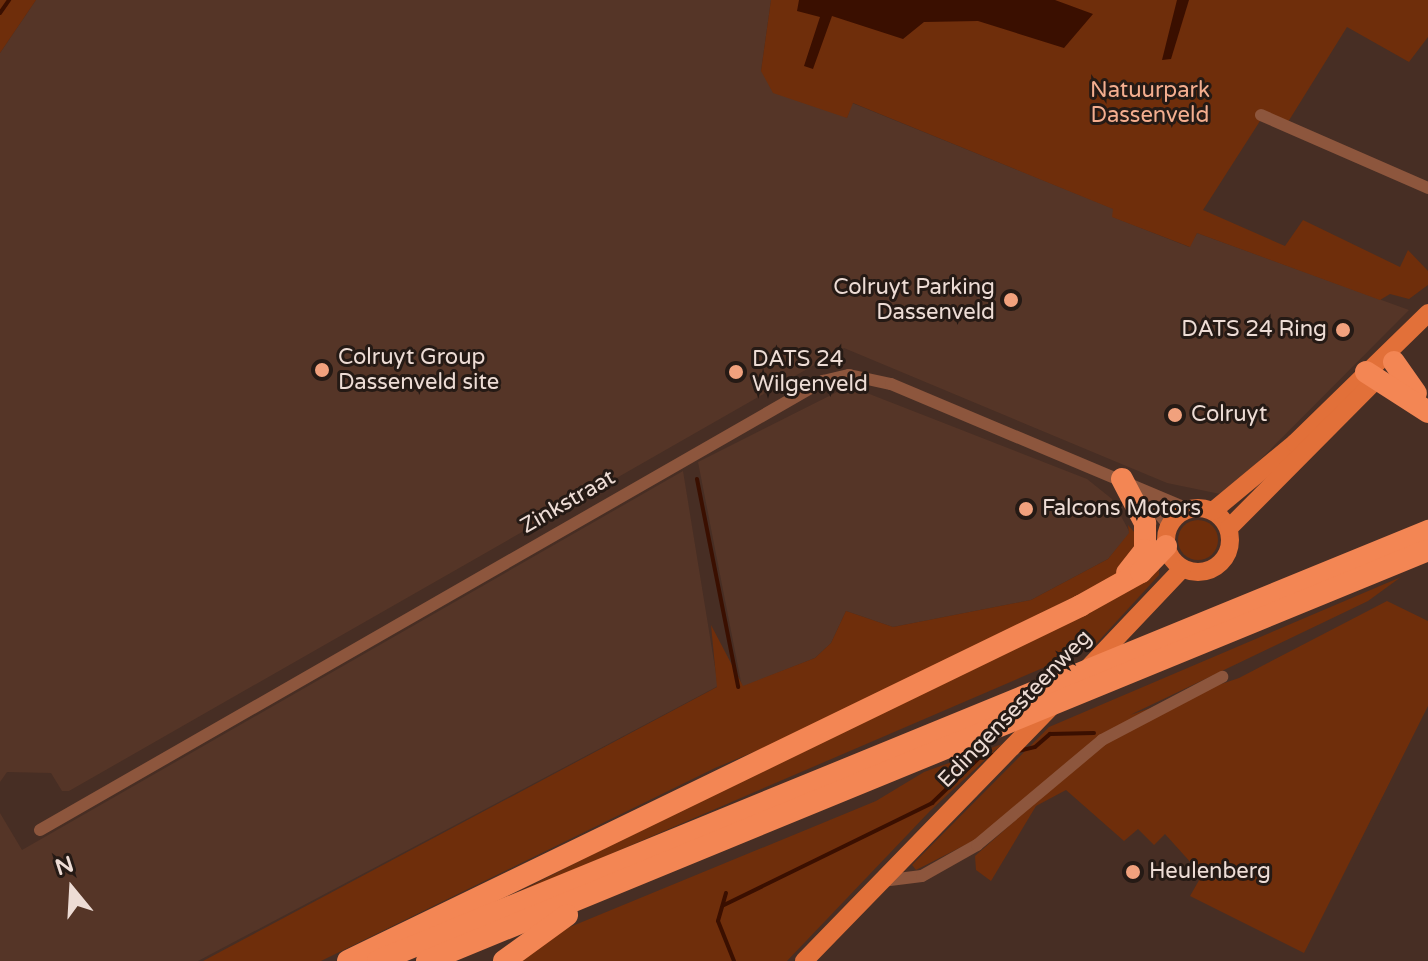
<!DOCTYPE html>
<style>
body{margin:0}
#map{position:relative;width:1428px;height:961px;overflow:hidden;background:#472e24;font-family:"Varela Round",sans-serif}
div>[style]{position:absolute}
.built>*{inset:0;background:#553527}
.green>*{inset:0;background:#6f2e0b}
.round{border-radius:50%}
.water>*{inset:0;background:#3a0f00}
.stream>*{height:4px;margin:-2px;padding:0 2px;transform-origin:2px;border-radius:2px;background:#3a0f00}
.street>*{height:12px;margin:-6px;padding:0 6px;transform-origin:6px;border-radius:6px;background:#8d563d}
.primary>*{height:18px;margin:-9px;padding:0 9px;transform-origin:9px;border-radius:9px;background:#e27039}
.primary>.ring{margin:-9px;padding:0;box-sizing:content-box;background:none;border:18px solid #e27039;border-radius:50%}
.highway>*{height:22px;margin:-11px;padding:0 11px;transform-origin:11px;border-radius:11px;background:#f38654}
.dots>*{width:22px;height:22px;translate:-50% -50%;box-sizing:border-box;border:4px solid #251a15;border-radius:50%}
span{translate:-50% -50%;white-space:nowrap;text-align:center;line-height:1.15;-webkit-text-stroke:6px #251a15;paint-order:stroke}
.park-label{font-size:22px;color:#f4ae8f}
.poi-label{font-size:22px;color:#eddcd5}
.right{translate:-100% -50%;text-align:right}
.left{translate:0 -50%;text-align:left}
.street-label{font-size:22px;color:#eddcd5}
.north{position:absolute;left:32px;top:849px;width:80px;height:80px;-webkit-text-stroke:6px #251a15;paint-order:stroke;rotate:342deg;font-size:22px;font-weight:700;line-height:32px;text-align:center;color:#eddcd5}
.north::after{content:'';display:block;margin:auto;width:28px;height:36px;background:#eddcd5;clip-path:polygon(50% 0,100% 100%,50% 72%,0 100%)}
</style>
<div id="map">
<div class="built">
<div style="clip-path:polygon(36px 0,771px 0,761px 71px,847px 118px,852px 103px,1114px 209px,1113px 217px,1189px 247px,1197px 233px,1409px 310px,1225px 495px,1167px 483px,844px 348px,69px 791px,62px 791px,51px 773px,7px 772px,0 782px,0 53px)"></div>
<div style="clip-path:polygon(849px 386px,1087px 479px,1112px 499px,1130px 533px,1108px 559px,1031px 600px,893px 627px,846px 611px,831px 643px,815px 658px,742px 687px,698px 462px)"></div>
<div style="clip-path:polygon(683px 471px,718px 686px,198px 961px,0 961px,0 813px,22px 850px)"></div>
</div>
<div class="green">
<div style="clip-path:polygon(0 0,36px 0,0 53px)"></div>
<div style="clip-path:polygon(771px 0,1428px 0,1428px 37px,1409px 62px,1347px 27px,1288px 122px,1260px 121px,1203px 210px,1285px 246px,1303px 220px,1400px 267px,1408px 250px,1428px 271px,1428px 285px,1409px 299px,1390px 294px,1380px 300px,1197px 233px,1190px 247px,1112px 217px,1113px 209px,853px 103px,847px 118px,773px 93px,761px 71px)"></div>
<div class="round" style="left:1178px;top:520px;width:40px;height:40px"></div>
<div style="clip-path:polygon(1128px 525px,1141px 540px,1115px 576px,833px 719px,715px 768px,321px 961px,203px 961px,717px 687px,711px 625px,743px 686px,815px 658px,831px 643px,846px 611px,893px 627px,1031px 600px,1108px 559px,1129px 533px)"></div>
<div style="clip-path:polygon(1159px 564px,1159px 575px,1094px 646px,499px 902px)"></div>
<div style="clip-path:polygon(1401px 577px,1368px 601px,1130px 715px,1239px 678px,1387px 601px,1428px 621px,1428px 706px,1304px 953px,1190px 896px,1202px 875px,1165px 834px,1154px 845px,1138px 829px,1124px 841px,1066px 790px,1036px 806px,991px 881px,976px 870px,975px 856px,1018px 818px,916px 870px,912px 865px,1049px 727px)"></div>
<div style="clip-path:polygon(1002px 744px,930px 811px,787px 961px,521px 961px,565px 929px,876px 801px,924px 772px)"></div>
</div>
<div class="water">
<div style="clip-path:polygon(799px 0,1055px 0,1093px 14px,1064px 48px,978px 21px,924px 22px,903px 39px,832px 16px,813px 69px,804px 66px,820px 17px,797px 11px)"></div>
<div style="clip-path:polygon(1177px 0,1189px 0,1171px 59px,1162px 60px)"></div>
</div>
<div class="stream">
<div style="left:0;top:13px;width:16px;rotate:-55deg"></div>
<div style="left:697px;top:479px;width:212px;rotate:78.8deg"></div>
<div style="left:1018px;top:751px;width:17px;rotate:-13deg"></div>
<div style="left:1035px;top:747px;width:20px;rotate:-41deg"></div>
<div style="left:1050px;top:734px;width:44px;rotate:-1.3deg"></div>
<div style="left:726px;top:893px;width:29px;rotate:106deg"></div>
<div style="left:718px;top:921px;width:43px;rotate:68.2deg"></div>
<div style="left:724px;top:905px;width:232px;rotate:-26.1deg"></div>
<div style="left:932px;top:803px;width:65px;rotate:-43.8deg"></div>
<div style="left:979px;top:758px;width:14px;rotate:-12deg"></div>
</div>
<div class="street">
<div style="left:1261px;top:115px;width:182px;rotate:23.6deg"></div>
<div style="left:1142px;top:493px;width:43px;rotate:50.7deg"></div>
<div style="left:40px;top:830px;width:903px;rotate:-29.83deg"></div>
<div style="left:823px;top:381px;width:27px;rotate:-13deg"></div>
<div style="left:849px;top:375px;width:43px;rotate:12.1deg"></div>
<div style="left:891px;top:384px;width:323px;rotate:22.8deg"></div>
<div style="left:882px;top:881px;width:40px;rotate:-7.1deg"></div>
<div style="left:922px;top:876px;width:63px;rotate:-29.4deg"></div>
<div style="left:977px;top:845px;width:163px;rotate:-40deg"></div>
<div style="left:1102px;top:740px;width:136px;rotate:-27.7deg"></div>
</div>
<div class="primary">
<div class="ring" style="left:1166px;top:508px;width:46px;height:46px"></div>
<div style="left:1213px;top:511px;width:107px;rotate:-39.7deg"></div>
<div style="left:1295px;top:443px;width:186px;rotate:-44.3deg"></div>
<div style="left:1229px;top:528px;width:209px;rotate:-45.2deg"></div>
<div style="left:1088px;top:668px;width:137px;rotate:-46.5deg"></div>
<div style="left:804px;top:961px;width:354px;rotate:-45.8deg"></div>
</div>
<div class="highway">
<div style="left:1394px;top:362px;width:38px;rotate:55deg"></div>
<div style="left:1366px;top:372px;width:74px;rotate:32.8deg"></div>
<div style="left:1122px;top:479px;width:50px;rotate:62.4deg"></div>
<div style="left:1145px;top:523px;width:27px;rotate:90deg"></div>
<div style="left:1145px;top:550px;width:29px;rotate:128deg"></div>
<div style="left:348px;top:961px;width:814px;rotate:-25.87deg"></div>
<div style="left:1080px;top:606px;width:70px;rotate:-29.1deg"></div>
<div style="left:1141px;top:572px;width:36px;rotate:-46deg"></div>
<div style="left:378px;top:961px;width:1135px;rotate:-22.27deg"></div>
<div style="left:427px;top:961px;width:1082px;rotate:-22.32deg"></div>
<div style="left:504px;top:961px;width:78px;rotate:-36.1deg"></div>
</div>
<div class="dots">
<div style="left:1011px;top:300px;background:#f1a17d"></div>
<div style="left:1343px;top:330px;background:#f1a17d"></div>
<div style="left:322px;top:370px;background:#f1a17d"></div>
<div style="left:736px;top:372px;background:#f1a17d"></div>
<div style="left:1175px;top:415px;background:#f1a17d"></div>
<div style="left:1026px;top:509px;background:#f1a17d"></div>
<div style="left:1133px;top:872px;background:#f1a17d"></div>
</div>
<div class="park-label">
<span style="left:1150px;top:103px">Natuurpark<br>Dassenveld</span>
</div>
<div class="poi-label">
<span class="right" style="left:995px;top:300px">Colruyt Parking<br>Dassenveld</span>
<span class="right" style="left:1327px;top:330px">DATS 24 Ring</span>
<span class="left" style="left:338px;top:370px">Colruyt Group<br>Dassenveld site</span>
<span class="left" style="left:752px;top:372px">DATS 24<br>Wilgenveld</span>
<span class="left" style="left:1191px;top:415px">Colruyt</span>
<span class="left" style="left:1042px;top:509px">Falcons Motors</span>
<span class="left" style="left:1149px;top:872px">Heulenberg</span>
</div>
<div class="street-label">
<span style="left:568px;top:502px;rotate:-30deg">Zinkstraat</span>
<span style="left:1015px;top:709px;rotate:-46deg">Edingensesteenweg</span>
</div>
<div class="north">N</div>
</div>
